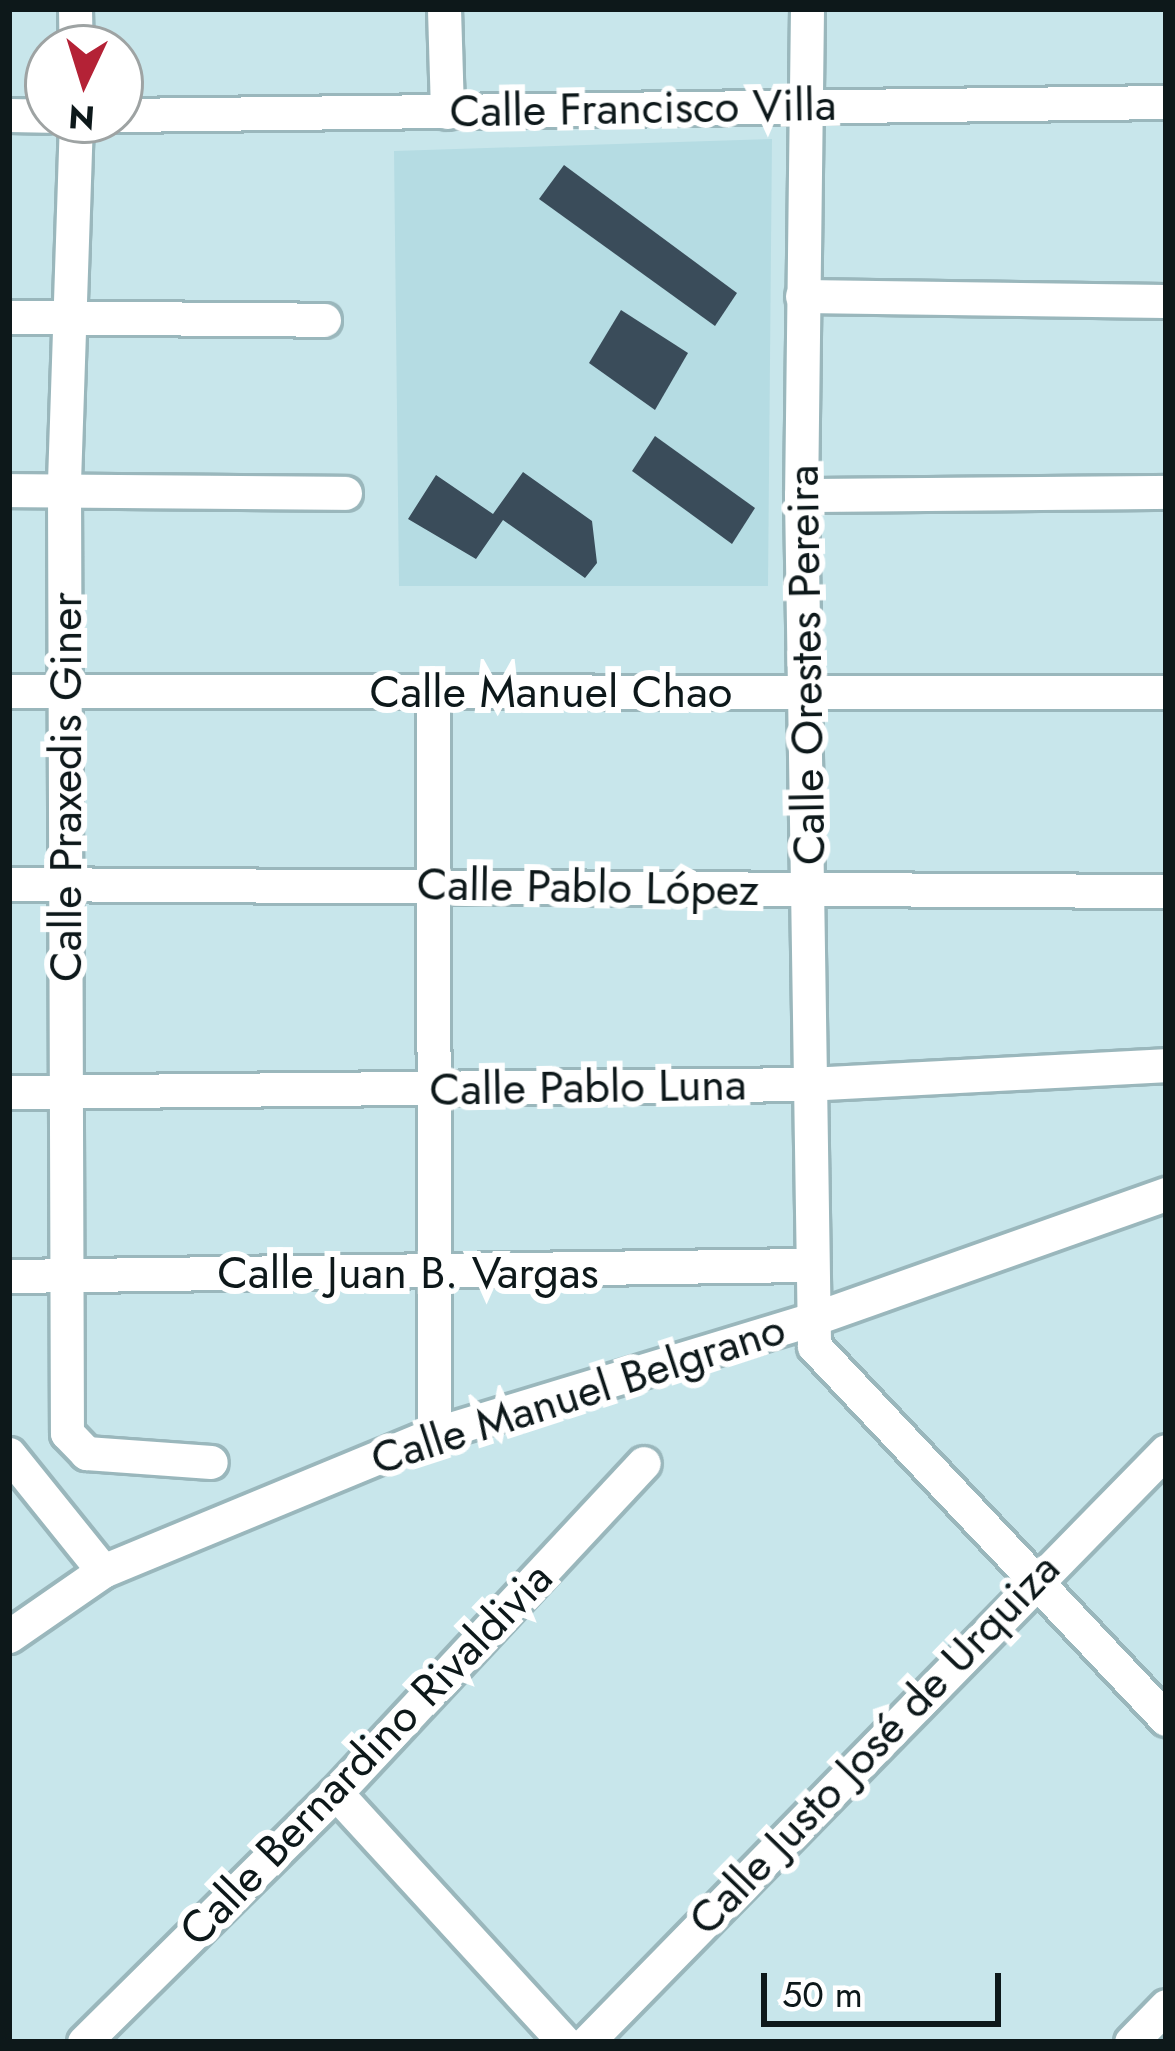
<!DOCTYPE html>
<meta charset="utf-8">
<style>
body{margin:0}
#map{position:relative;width:1175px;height:2051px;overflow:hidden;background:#c8e6eb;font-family:Jost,sans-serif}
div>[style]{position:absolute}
.built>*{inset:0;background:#b5dce3}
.building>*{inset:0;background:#3a4c5a}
.roads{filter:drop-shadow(3px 0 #9ab7bc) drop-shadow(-3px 0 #9ab7bc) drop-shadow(0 3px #9ab7bc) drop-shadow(0 -3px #9ab7bc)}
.minor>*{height:33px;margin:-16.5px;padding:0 16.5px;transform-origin:16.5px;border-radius:16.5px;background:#fff}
span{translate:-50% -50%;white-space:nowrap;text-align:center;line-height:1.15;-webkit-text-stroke:12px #fff;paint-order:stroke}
.street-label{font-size:45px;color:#0d181a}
.frame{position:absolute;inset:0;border:12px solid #0d181a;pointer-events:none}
.north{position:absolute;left:24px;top:24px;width:120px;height:120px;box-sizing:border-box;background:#fff;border:3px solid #9ea3a3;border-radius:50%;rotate:184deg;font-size:33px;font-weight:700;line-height:48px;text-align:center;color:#0d181a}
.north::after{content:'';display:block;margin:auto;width:42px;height:54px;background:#b42236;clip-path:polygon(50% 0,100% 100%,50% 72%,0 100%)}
.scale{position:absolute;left:761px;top:1973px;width:240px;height:54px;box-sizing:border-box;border:6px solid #0d181a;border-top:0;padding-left:15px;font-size:36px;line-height:42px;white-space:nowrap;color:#0d181a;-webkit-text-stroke:9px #fff;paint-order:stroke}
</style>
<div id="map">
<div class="built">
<div style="clip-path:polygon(772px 139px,768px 586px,399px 586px,394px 151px)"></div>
</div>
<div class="building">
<div style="clip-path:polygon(564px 165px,737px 293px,715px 326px,539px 199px)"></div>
<div style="clip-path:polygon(621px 310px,688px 353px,655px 410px,589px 363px)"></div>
<div style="clip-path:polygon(655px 436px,755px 508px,732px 544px,632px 471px)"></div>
<div style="clip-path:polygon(523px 472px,592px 521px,597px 563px,585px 578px,503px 520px,476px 559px,408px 519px,436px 475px,493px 514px)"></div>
</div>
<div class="roads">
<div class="minor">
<div style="left:75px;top:9px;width:39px;rotate:89deg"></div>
<div style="left:444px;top:9px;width:103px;rotate:88.3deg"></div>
<div style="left:807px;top:9px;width:486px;rotate:90.7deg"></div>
<div style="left:801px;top:495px;width:851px;rotate:89.12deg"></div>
<div style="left:814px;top:1346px;width:513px;rotate:46.66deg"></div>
<div style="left:9px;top:115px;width:39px;rotate:1deg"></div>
<div style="left:120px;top:115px;width:1046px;rotate:-0.71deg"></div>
<div style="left:76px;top:120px;width:369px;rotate:91.9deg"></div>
<div style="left:64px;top:489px;width:944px;rotate:89.82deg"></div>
<div style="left:67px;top:1433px;width:28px;rotate:46deg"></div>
<div style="left:86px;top:1453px;width:125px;rotate:4.1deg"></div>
<div style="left:802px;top:296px;width:364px;rotate:0.8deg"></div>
<div style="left:9px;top:317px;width:315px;rotate:0.5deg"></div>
<div style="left:9px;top:490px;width:336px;rotate:0.5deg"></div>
<div style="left:801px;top:495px;width:365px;rotate:-0.5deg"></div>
<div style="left:433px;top:689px;width:745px;rotate:89.92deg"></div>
<div style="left:9px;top:691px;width:1157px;rotate:0.05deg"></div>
<div style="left:9px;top:884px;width:1157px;rotate:0.35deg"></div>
<div style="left:9px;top:1092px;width:798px;rotate:-0.57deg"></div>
<div style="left:807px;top:1084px;width:360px;rotate:-3deg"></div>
<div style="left:9px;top:1276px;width:797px;rotate:-0.79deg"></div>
<div style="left:9px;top:1454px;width:150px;rotate:51.2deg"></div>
<div style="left:9px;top:1636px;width:114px;rotate:-34.7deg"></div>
<div style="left:103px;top:1571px;width:358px;rotate:-22.5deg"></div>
<div style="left:434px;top:1434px;width:393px;rotate:-16.9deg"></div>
<div style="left:810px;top:1320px;width:378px;rotate:-19.5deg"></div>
<div style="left:336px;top:1793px;width:338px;rotate:47.5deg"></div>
<div style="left:84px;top:2042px;width:354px;rotate:-44.7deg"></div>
<div style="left:336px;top:1793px;width:451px;rotate:-47deg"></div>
<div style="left:587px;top:2042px;width:827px;rotate:-45.59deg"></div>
<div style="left:1131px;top:2042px;width:50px;rotate:-45.8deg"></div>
</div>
</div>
<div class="street-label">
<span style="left:643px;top:108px;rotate:-1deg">Calle Francisco Villa</span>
<span style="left:806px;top:665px;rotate:-91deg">Calle Orestes Pereira</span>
<span style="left:551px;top:692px">Calle Manuel Chao</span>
<span style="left:66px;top:787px;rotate:-90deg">Calle Praxedis Giner</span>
<span style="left:588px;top:887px;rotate:1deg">Calle Pablo López</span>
<span style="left:588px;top:1087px;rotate:-1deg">Calle Pablo Luna</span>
<span style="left:408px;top:1273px">Calle Juan B. Vargas</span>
<span style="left:578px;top:1394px;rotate:-18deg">Calle Manuel Belgrano</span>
<span style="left:874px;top:1744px;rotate:-46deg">Calle Justo José de Urquiza</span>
<span style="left:366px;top:1754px;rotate:-46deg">Calle Bernardino Rivaldivia</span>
</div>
<div class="frame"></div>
<div class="north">N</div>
<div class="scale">50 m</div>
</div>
